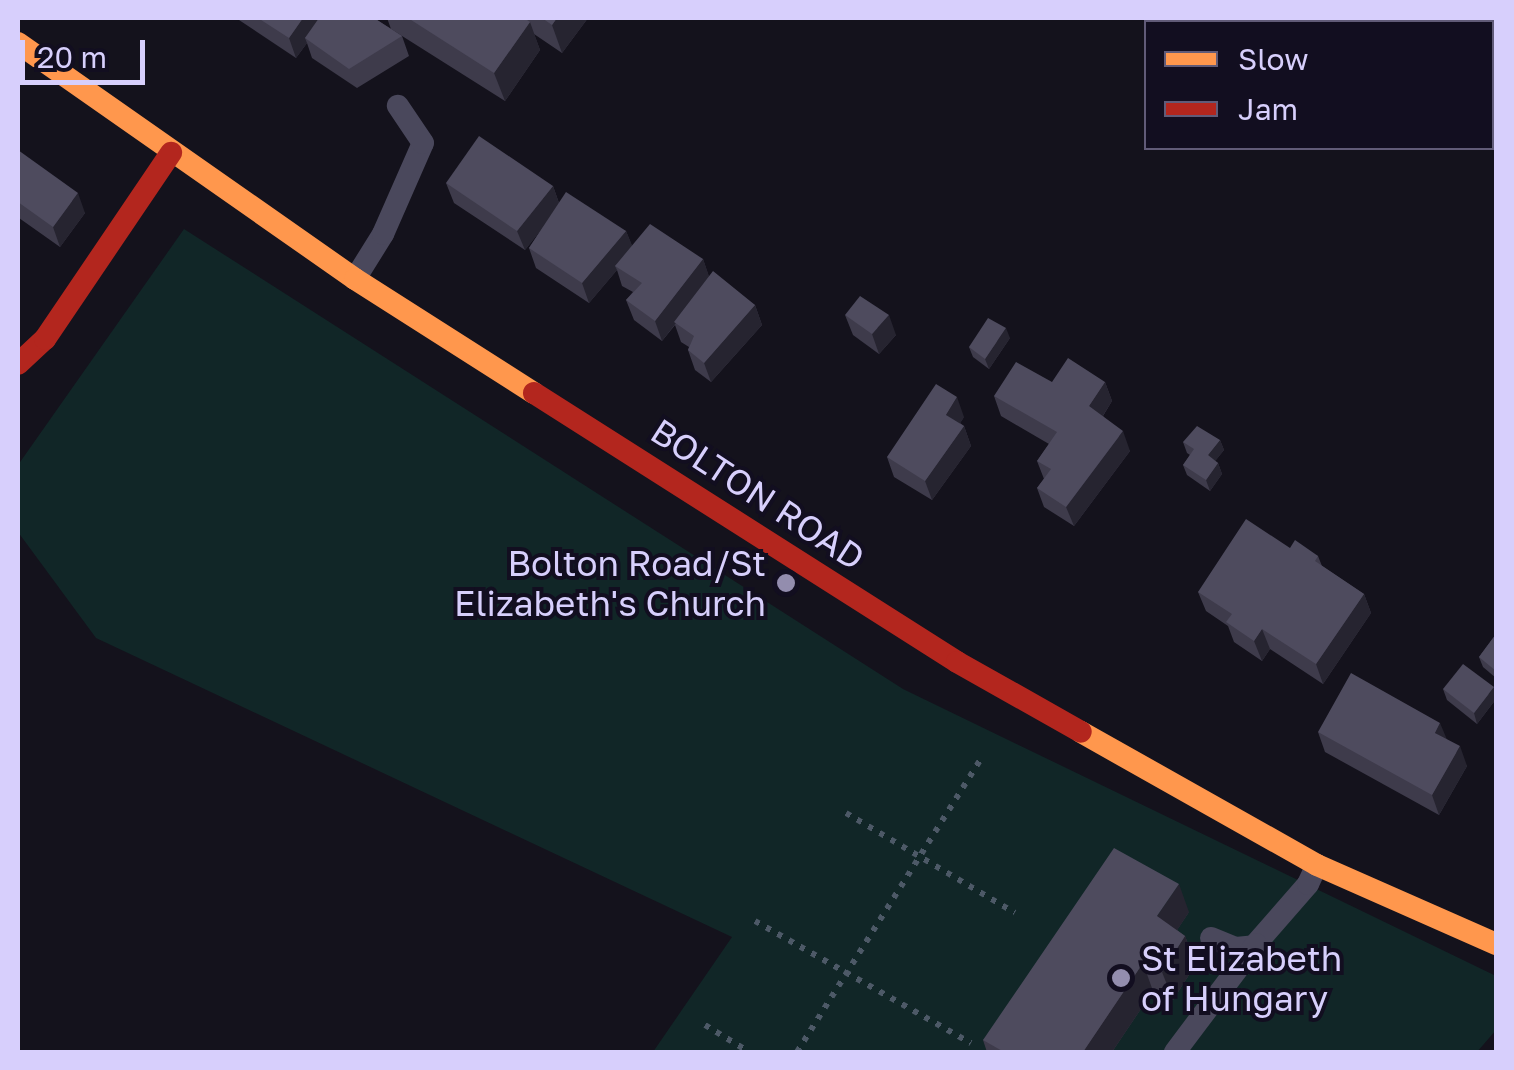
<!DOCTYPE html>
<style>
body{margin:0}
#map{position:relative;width:1514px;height:1070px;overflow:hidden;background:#14121c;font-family:"Golos Text",sans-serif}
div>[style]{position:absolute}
.green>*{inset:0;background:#112627}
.path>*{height:6px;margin-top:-3px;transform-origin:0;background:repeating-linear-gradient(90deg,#4d5967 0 5px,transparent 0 13px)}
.lane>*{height:22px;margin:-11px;padding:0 11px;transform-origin:11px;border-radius:11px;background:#4a485c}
.slow>*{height:22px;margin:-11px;padding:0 11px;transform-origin:11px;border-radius:11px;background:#ff974d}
.jam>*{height:22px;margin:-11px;padding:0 11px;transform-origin:11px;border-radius:11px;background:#b3261e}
.wall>*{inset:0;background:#3e3b4b}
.shaded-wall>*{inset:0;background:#262430}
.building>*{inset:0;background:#4e4b5e}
.dots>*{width:28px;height:28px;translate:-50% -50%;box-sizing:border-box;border:5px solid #120e20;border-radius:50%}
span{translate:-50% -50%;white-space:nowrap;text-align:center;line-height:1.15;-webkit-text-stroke:8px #120e20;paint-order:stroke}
.street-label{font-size:35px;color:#d7cffc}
.poi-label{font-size:35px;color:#d7cffc}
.right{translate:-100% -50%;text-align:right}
.left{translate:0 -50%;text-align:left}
.frame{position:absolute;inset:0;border:20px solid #d7cffc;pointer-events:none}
.legend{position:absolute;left:1144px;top:20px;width:350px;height:130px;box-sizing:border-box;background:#120e20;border:2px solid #615b78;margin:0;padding:12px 18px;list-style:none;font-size:30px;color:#d7cffc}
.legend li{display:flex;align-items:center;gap:20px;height:50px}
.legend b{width:50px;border:2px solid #615b78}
.scale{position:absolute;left:20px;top:40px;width:125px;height:45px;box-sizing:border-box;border:5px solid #d7cffc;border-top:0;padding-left:12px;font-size:30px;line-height:35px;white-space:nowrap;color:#d7cffc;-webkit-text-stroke:8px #120e20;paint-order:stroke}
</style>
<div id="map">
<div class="green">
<div style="clip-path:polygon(184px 229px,903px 689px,1496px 976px,1496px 1030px,1477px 1052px,653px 1052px,732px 937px,96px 638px,18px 532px,18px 465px)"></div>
</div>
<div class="path">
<div style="left:846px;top:813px;width:196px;rotate:30.6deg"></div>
<div style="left:755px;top:921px;width:248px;rotate:29.5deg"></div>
<div style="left:705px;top:1025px;width:52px;rotate:31.5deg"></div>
<div style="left:797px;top:1052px;width:346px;rotate:-57.9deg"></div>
</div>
<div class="lane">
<div style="left:355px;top:279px;width:53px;rotate:-58.1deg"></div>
<div style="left:383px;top:234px;width:99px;rotate:-66.3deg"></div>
<div style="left:423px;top:143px;width:45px;rotate:-124deg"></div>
<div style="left:1211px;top:938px;width:27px;rotate:22deg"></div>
<div style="left:1236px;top:948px;width:18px;rotate:-6deg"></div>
<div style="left:1254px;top:946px;width:82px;rotate:-48.9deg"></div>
<div style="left:1308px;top:884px;width:21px;rotate:-65deg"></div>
<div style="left:1175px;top:1052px;width:135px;rotate:-53.1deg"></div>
</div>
<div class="slow">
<div style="left:18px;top:43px;width:411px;rotate:35deg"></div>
<div style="left:355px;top:279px;width:212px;rotate:32.5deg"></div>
<div style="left:1081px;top:732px;width:271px;rotate:29.4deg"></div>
<div style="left:1317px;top:865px;width:196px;rotate:23.8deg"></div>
</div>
<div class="jam">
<div style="left:18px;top:364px;width:37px;rotate:-43deg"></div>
<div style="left:45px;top:339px;width:225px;rotate:-55.9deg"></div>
<div style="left:534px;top:393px;width:501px;rotate:32.45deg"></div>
<div style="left:957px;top:662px;width:142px;rotate:29.4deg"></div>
</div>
<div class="wall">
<div style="clip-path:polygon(238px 18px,374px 18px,402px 36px,409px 56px,357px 88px,312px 58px,307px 43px,296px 58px,239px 20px)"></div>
<div style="clip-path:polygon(387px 18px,588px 18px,562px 53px,534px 34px,540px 50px,505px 101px,391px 29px)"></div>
<div style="clip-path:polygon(18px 150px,85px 213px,60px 247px,19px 218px,18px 220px)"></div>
<div style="clip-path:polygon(446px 183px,553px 186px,559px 203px,626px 231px,632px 246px,703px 259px,709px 277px,755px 305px,762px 325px,711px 382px,695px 370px,688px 350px,689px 347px,681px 342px,675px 325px,662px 341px,634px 320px,626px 300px,633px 292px,622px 286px,617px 270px,589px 303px,536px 268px,529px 248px,543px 227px,525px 250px,454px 203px)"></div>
<div style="clip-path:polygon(845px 315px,896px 335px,879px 354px,853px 335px)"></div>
<div style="clip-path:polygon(1010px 338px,989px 369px,973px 357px,969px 347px)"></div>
<div style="clip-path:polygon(1052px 382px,1105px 382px,1112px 401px,1103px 416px,1130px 451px,1074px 526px,1044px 507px,1037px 488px,1044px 479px,1037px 461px,1049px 444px,1001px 416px,994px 396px)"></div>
<div style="clip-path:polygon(964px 417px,960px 423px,964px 426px,971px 446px,932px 500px,894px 477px,887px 457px)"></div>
<div style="clip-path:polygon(1220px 440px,1224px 450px,1215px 461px,1218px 463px,1222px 474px,1210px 491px,1187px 475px,1183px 465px,1190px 455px,1187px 453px,1183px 442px)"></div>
<div style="clip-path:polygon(1290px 548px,1318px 556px,1322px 566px,1364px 594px,1371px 613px,1323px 684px,1270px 649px,1262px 661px,1234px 642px,1228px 626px,1206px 611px,1198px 592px)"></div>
<div style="clip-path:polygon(1496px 634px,1496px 678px,1483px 667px,1479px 657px)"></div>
<div style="clip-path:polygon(1443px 689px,1496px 695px,1496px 699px,1477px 724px,1447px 700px)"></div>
<div style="clip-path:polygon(1318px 732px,1446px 739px,1467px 766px,1439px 815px,1325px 752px)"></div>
<div style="clip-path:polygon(1189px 912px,1177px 930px,1185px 936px,1196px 964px,1173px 1000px,1153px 991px,1112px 1052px,987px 1052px,983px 1040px)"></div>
</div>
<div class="shaded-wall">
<div style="clip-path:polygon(303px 18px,321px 18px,305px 38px,307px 43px,296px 58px,289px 38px)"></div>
<div style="clip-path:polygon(557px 18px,588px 18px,562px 53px,552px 25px)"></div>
<div style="clip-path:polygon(530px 22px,540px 50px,505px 101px,494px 73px)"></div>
<div style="clip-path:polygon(553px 186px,560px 206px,525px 250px,517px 231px)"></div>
<div style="clip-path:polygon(78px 193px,85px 213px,60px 247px,53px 227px)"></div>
<div style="clip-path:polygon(626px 231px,634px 250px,615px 266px,617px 270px,589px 303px,582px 283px)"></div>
<div style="clip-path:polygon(703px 259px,710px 279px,662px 341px,655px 321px)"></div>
<div style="clip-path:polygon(755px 305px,762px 325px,711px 382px,704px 363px)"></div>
<div style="clip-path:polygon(889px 315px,896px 335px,879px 354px,872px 334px)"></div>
<div style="clip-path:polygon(1006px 328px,1010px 338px,989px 369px,985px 359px)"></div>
<div style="clip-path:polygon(1105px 382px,1112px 401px,1097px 425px,1089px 406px)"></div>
<div style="clip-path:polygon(957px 397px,964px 417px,953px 434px,946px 415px)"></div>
<div style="clip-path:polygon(964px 426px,971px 446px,932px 500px,925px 481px)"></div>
<div style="clip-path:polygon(1123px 431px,1130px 451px,1074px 526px,1066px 507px)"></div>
<div style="clip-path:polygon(1220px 440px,1224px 450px,1212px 465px,1208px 455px)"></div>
<div style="clip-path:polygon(1218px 463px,1222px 474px,1210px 491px,1206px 480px)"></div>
<div style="clip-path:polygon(1364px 594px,1371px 613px,1323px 684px,1316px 664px)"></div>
<div style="clip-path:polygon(1262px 629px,1270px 649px,1262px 661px,1254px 641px)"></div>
<div style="clip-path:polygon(1494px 687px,1496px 699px,1477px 724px,1474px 713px)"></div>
<div style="clip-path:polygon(1440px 723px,1448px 742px,1435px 733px)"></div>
<div style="clip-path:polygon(1460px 746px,1467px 766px,1439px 815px,1432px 795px)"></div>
<div style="clip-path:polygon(1179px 884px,1189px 912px,1168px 944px,1157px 916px)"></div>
<div style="clip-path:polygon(1185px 936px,1196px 964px,1173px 1000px,1162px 972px)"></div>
<div style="clip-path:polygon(1143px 963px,1153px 991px,1112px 1052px,1083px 1052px)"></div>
</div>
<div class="building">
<div style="clip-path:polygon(258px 18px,303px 18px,289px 38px)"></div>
<div style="clip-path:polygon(319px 18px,374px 18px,402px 36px,349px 69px,305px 38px)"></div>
<div style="clip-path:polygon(408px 18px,524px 18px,530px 22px,494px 73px)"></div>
<div style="clip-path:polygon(542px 18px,557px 18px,552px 25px)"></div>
<div style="clip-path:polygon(479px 136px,553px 186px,517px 231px,446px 183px)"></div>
<div style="clip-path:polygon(18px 150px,78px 193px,53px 227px,18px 202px)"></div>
<div style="clip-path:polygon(566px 192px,626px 231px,582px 283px,529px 248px)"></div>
<div style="clip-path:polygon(650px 224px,703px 259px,655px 321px,626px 300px,642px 283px,615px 266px)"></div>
<div style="clip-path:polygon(713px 271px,755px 305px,704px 363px,688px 350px,694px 336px,674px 322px)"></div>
<div style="clip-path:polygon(860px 296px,889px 315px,872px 334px,845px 315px)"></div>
<div style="clip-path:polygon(988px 318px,1006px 328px,985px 359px,969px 347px)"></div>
<div style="clip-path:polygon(1068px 358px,1105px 382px,1089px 406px,1123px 431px,1066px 507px,1037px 488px,1051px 469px,1037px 461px,1057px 432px,994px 396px,1016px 362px,1052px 382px)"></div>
<div style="clip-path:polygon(936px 384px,957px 397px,946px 415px,964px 426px,925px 481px,887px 457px)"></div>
<div style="clip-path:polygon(1197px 426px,1220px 440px,1208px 455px,1218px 463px,1206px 480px,1183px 465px,1194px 449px,1183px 442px)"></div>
<div style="clip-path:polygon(1246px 519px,1290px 548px,1295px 540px,1318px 556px,1315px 561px,1364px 594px,1316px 664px,1262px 629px,1254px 641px,1226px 622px,1232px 614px,1198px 592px)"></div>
<div style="clip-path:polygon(1496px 634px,1496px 671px,1479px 657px)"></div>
<div style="clip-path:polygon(1463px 664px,1494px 687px,1474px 713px,1443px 689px)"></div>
<div style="clip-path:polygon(1351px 673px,1440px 723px,1435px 733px,1460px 746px,1432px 795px,1318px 732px)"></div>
<div style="clip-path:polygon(1114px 848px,1179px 884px,1157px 916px,1185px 936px,1162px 972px,1143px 963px,1083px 1052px,1004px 1052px,983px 1040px)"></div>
</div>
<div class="dots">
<div style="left:786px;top:583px;background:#938dae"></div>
<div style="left:1121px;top:978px;background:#938dae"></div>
</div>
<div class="street-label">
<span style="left:758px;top:494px;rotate:33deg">BOLTON ROAD</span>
</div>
<div class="poi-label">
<span class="right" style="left:766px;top:583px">Bolton Road/St<br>Elizabeth's Church</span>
<span class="left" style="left:1141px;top:978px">St Elizabeth<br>of Hungary</span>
</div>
<div class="frame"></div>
<ul class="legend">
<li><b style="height:12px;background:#ff974d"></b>Slow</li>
<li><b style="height:12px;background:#b3261e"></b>Jam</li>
</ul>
<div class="scale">20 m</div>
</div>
